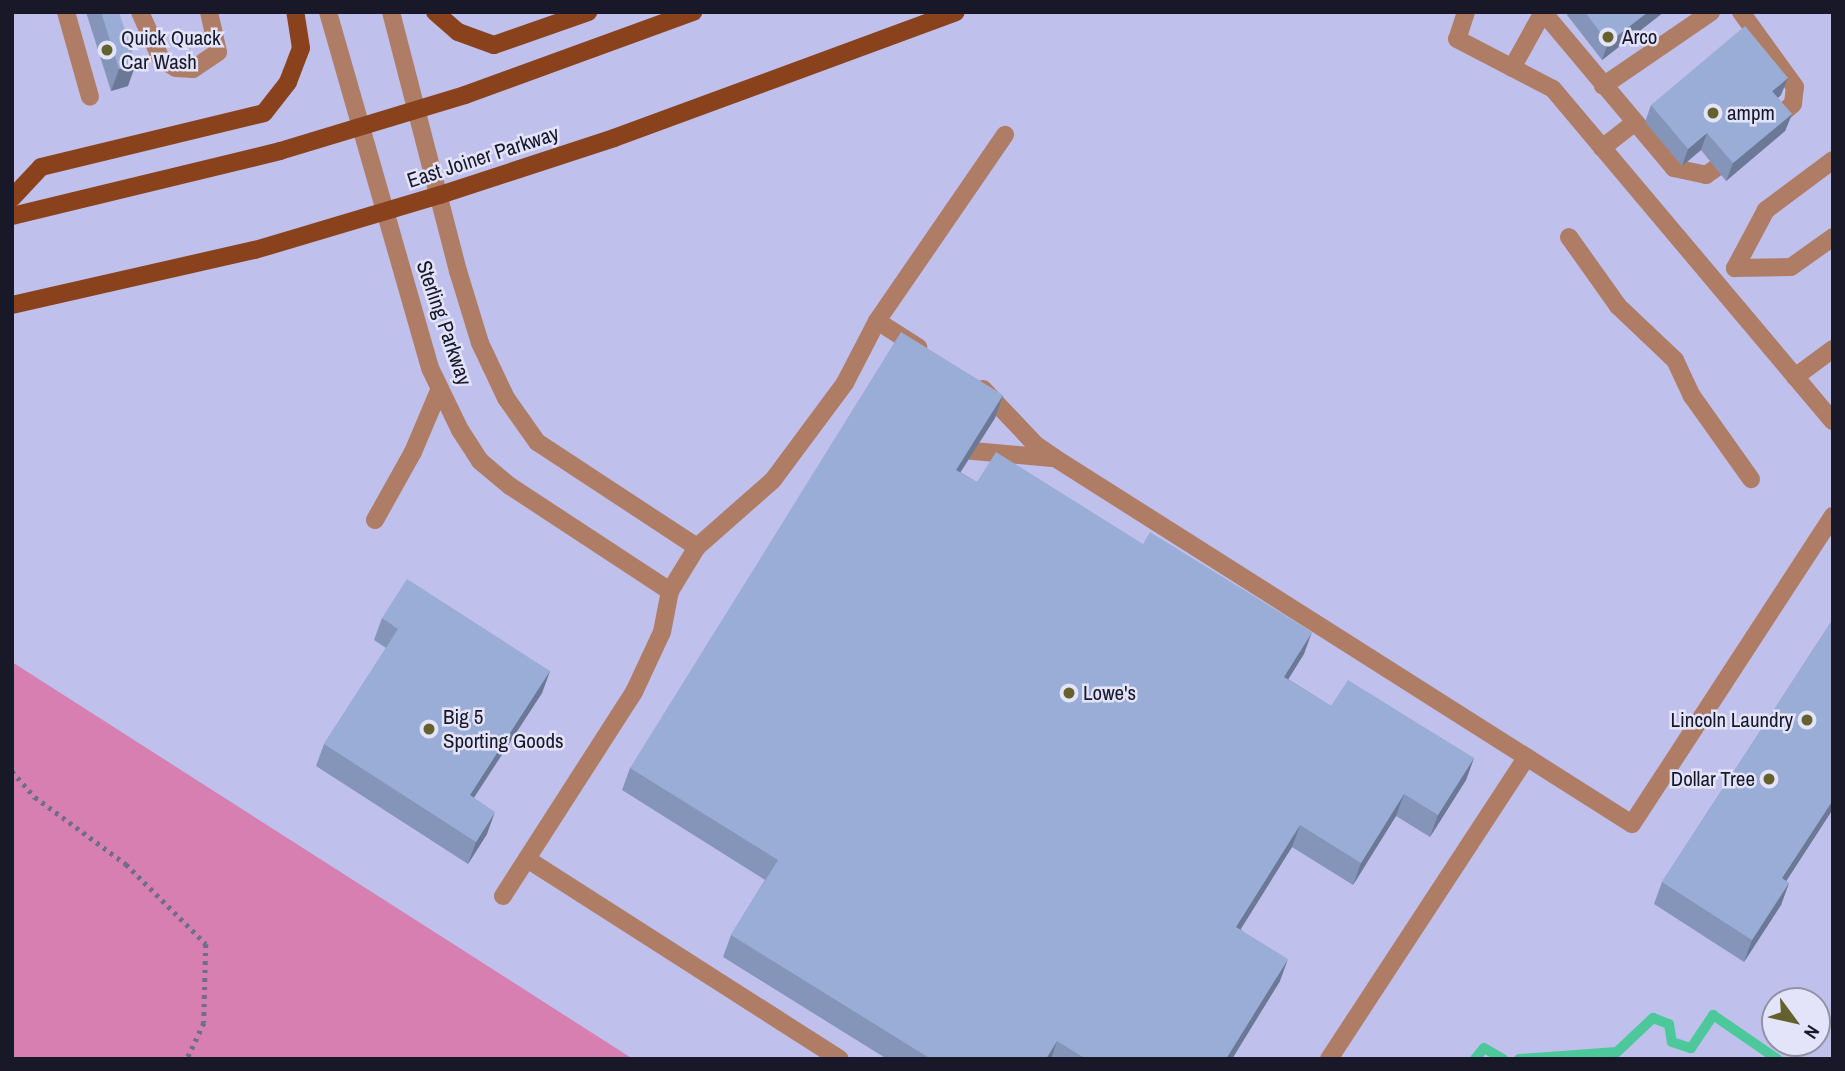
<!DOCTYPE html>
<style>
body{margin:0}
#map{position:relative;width:1845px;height:1071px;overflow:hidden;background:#c0c0ed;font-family:"Archivo Narrow",sans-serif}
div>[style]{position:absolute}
.green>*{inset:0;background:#d67fb0}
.stream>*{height:10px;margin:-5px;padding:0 5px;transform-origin:5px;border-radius:5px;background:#4cc89b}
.path>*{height:4.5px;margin-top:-2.25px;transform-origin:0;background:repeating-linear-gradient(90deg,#6d6d8c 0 3.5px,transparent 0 8.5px)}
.minor>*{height:18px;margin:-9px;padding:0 9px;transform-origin:9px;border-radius:9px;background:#af7d65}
.major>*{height:18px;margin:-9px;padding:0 9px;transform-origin:9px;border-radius:9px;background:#8a421d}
.wall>*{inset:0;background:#8495b9}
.shaded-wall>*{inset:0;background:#6c7996}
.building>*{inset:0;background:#9aadd7}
.dots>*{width:19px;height:19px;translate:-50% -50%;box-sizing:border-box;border:4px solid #e3e3fa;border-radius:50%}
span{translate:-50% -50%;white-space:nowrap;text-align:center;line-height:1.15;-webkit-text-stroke:5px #e3e3fa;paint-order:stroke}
.poi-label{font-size:21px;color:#191829}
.left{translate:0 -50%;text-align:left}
.right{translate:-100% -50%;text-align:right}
.street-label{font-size:21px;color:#191829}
.frame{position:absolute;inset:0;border:14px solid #191829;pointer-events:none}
.north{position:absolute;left:1761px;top:987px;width:70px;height:70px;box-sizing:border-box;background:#e3e3fa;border:2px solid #9292a6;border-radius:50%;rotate:123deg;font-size:19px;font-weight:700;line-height:28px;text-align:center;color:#191829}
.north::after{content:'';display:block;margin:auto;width:24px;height:32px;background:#64612e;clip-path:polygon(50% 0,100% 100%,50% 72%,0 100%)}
</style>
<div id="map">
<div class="green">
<div style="clip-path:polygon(12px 662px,633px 1059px,12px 1059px)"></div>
</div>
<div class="stream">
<div style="left:1475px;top:1059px;width:14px;rotate:-51deg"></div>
<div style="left:1484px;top:1048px;width:22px;rotate:30deg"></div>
<div style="left:1519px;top:1059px;width:98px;rotate:-4.1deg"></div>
<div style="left:1617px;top:1052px;width:50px;rotate:-43.4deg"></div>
<div style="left:1653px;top:1018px;width:17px;rotate:21deg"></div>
<div style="left:1669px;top:1024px;width:18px;rotate:81deg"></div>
<div style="left:1672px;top:1042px;width:20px;rotate:18deg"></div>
<div style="left:1691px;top:1048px;width:40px;rotate:-56deg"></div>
<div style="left:1713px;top:1015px;width:78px;rotate:34.5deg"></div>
</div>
<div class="path">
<div style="left:12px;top:771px;width:35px;rotate:49deg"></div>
<div style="left:35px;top:797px;width:113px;rotate:36.4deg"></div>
<div style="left:126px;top:864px;width:113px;rotate:45deg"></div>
<div style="left:206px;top:944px;width:79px;rotate:91.5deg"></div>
<div style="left:204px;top:1023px;width:40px;rotate:115deg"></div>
</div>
<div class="minor">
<div style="left:66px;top:12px;width:88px;rotate:74.2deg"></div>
<div style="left:140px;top:12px;width:51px;rotate:65.9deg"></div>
<div style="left:161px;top:59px;width:17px;rotate:31deg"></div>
<div style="left:176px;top:68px;width:17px;rotate:3deg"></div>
<div style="left:193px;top:69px;width:30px;rotate:-34deg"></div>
<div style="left:218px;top:52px;width:41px;rotate:-102.7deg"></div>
<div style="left:328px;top:12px;width:370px;rotate:74deg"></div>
<div style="left:430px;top:368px;width:69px;rotate:64.2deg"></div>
<div style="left:460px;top:430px;width:37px;rotate:57deg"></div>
<div style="left:480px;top:461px;width:39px;rotate:40deg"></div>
<div style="left:510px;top:486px;width:191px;rotate:33.3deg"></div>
<div style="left:391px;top:12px;width:268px;rotate:75.5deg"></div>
<div style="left:458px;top:271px;width:75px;rotate:73deg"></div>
<div style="left:480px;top:343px;width:61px;rotate:64.7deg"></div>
<div style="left:506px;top:398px;width:54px;rotate:54.8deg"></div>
<div style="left:537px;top:442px;width:191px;rotate:33.3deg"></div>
<div style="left:1466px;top:12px;width:28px;rotate:108deg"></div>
<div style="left:1457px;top:39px;width:108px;rotate:27.5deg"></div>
<div style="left:1553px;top:89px;width:434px;rotate:49.9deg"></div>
<div style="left:1543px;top:12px;width:204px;rotate:50deg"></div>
<div style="left:1674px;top:168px;width:33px;rotate:12deg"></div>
<div style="left:1706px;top:175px;width:12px;rotate:-35deg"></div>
<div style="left:1741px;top:12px;width:92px;rotate:54.2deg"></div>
<div style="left:1795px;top:87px;width:17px;rotate:97deg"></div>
<div style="left:1793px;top:104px;width:23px;rotate:140deg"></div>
<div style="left:1512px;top:68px;width:64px;rotate:-61deg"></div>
<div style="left:1603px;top:86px;width:131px;rotate:-34.4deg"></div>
<div style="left:1602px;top:148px;width:41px;rotate:-38deg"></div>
<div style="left:1833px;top:160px;width:84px;rotate:143.3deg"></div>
<div style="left:1766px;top:210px;width:66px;rotate:118.1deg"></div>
<div style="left:1735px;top:268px;width:56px;rotate:-1deg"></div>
<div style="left:1791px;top:267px;width:52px;rotate:-35.5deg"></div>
<div style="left:1569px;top:237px;width:85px;rotate:54.6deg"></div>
<div style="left:1618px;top:306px;width:79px;rotate:43.5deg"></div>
<div style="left:1675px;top:360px;width:40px;rotate:65deg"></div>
<div style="left:1692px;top:396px;width:102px;rotate:54.6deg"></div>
<div style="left:877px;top:321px;width:49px;rotate:32.4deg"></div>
<div style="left:1795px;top:377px;width:47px;rotate:-36.4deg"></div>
<div style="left:983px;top:389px;width:77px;rotate:46.6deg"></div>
<div style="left:1036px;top:445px;width:23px;rotate:34deg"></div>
<div style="left:1055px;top:458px;width:683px;rotate:32.39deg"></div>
<div style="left:1632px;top:824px;width:368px;rotate:-56.9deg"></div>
<div style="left:951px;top:449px;width:101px;rotate:5.1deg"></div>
<div style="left:375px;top:520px;width:78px;rotate:-60.8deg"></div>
<div style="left:413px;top:452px;width:69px;rotate:-67.1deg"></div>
<div style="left:527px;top:859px;width:371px;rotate:32.6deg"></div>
<div style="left:503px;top:896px;width:242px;rotate:-57.3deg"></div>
<div style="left:634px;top:692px;width:66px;rotate:-65deg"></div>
<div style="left:662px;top:632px;width:42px;rotate:-79deg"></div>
<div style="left:670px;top:591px;width:52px;rotate:-58.5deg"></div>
<div style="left:697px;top:547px;width:101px;rotate:-41.4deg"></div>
<div style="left:773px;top:480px;width:121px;rotate:-53.4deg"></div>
<div style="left:845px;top:383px;width:70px;rotate:-62.7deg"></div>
<div style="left:877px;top:321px;width:226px;rotate:-55.5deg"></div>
<div style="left:1329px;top:1059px;width:360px;rotate:-56.8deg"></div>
</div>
<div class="major">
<div style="left:435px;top:12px;width:30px;rotate:41deg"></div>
<div style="left:458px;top:32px;width:38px;rotate:20deg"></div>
<div style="left:494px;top:45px;width:100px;rotate:-19.3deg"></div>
<div style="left:12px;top:198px;width:42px;rotate:-46.9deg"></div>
<div style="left:41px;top:167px;width:229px;rotate:-13.6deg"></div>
<div style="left:264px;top:113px;width:39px;rotate:-52deg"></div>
<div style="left:288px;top:82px;width:36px;rotate:-69deg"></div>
<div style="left:301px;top:48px;width:36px;rotate:-99deg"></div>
<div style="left:12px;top:216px;width:276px;rotate:-13.6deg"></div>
<div style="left:280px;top:151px;width:193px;rotate:-16.8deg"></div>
<div style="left:465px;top:95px;width:243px;rotate:-20deg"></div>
<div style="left:12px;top:305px;width:249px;rotate:-12.8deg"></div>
<div style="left:255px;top:250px;width:193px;rotate:-16.6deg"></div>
<div style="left:440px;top:195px;width:183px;rotate:-18.1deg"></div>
<div style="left:614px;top:138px;width:364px;rotate:-20.2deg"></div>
</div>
<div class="wall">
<div style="clip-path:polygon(86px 12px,119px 12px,128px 86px,111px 91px)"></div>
<div style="clip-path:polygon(1568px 12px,1664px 12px,1602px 60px,1567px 15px)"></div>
<div style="clip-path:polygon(1781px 95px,1778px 98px,1792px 114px,1785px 131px,1726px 181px,1701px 150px,1682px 166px,1645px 122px,1651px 105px)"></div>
<div style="clip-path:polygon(1003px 395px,995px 418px,960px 472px,977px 482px,1304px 654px,1288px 679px,1331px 706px,1474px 758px,1466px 780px,1430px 837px,1396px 816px,1353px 885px,1292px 847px,1241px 929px,1280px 981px,1232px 1059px,887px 1059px,723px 957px,731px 935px,765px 880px,622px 790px,630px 768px)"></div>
<div style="clip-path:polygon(382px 618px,550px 671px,542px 693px,474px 798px,487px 834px,468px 864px,316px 766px,324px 744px,386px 648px,374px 640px)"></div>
<div style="clip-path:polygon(1833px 619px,1833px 809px,1786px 881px,1789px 883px,1781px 905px,1744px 962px,1654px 904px,1662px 882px)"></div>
</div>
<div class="shaded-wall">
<div style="clip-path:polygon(1648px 12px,1664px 12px,1602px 60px,1608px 43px)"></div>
<div style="clip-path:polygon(136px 64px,128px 86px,111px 91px,119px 69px)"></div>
<div style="clip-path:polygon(1788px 78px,1781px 95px,1766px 108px,1772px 91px)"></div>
<div style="clip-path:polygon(1792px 114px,1785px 131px,1726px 181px,1733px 163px)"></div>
<div style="clip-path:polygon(1707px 133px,1701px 150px,1682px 166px,1688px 149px)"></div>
<div style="clip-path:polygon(1003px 395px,995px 418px,948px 492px,956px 470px)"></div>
<div style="clip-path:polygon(1312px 632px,1304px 654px,1276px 699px,1284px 677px)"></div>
<div style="clip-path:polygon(550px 671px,542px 693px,461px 817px,470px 795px)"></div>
<div style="clip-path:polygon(1474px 758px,1466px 780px,1430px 837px,1438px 815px)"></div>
<div style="clip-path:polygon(1404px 794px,1396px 816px,1353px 885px,1361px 863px)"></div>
<div style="clip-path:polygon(1833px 800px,1833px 809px,1774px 900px,1782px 878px)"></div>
<div style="clip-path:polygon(495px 812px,487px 834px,468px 864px,476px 842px)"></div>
<div style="clip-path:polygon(1300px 825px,1292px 847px,1228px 949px,1236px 927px)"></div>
<div style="clip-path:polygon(1789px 883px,1781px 905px,1744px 962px,1752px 940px)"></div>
<div style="clip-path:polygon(1288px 959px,1280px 981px,1232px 1059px,1226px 1059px)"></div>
<div style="clip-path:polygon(1057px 1041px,1051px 1059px,1046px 1059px)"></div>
</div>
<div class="building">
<div style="clip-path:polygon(101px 12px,119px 12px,136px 64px,119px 69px)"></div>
<div style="clip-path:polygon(1585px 12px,1648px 12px,1608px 43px)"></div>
<div style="clip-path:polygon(1745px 26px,1788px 78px,1772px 91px,1792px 114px,1733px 163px,1707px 133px,1688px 149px,1651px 105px)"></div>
<div style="clip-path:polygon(901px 332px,1003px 395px,956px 470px,977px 482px,996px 452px,1143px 544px,1150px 532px,1312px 632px,1284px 677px,1331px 706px,1348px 680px,1474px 758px,1438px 815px,1404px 794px,1361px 863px,1300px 825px,1236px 927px,1288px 959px,1226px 1059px,1086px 1059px,1057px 1041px,1046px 1059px,931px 1059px,731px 935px,778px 860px,630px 768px)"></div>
<div style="clip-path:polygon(407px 579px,550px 671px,470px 795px,495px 812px,476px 842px,324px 744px,398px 629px,382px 618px)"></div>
<div style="clip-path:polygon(1833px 619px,1833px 800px,1782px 878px,1789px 883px,1752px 940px,1662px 882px)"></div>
</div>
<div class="dots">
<div style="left:1608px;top:37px;background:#64612e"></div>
<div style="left:107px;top:50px;background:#64612e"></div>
<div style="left:1713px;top:113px;background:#64612e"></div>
<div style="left:1069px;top:693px;background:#64612e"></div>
<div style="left:1807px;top:720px;background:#64612e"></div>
<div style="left:429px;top:729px;background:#64612e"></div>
<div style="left:1769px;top:779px;background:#64612e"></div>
</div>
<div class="poi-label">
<span class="left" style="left:1622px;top:37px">Arco</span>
<span class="left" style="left:121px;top:50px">Quick Quack<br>Car Wash</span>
<span class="left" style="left:1727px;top:113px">ampm</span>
<span class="left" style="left:1083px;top:693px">Lowe's</span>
<span class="left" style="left:443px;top:729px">Big 5<br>Sporting Goods</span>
<span class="right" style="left:1793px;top:720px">Lincoln Laundry</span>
<span class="right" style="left:1755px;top:779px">Dollar Tree</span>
</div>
<div class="street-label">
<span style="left:483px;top:157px;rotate:-18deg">East Joiner Parkway</span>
<span style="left:444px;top:323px;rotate:71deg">Sterling Parkway</span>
</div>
<div class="frame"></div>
<div class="north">N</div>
</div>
